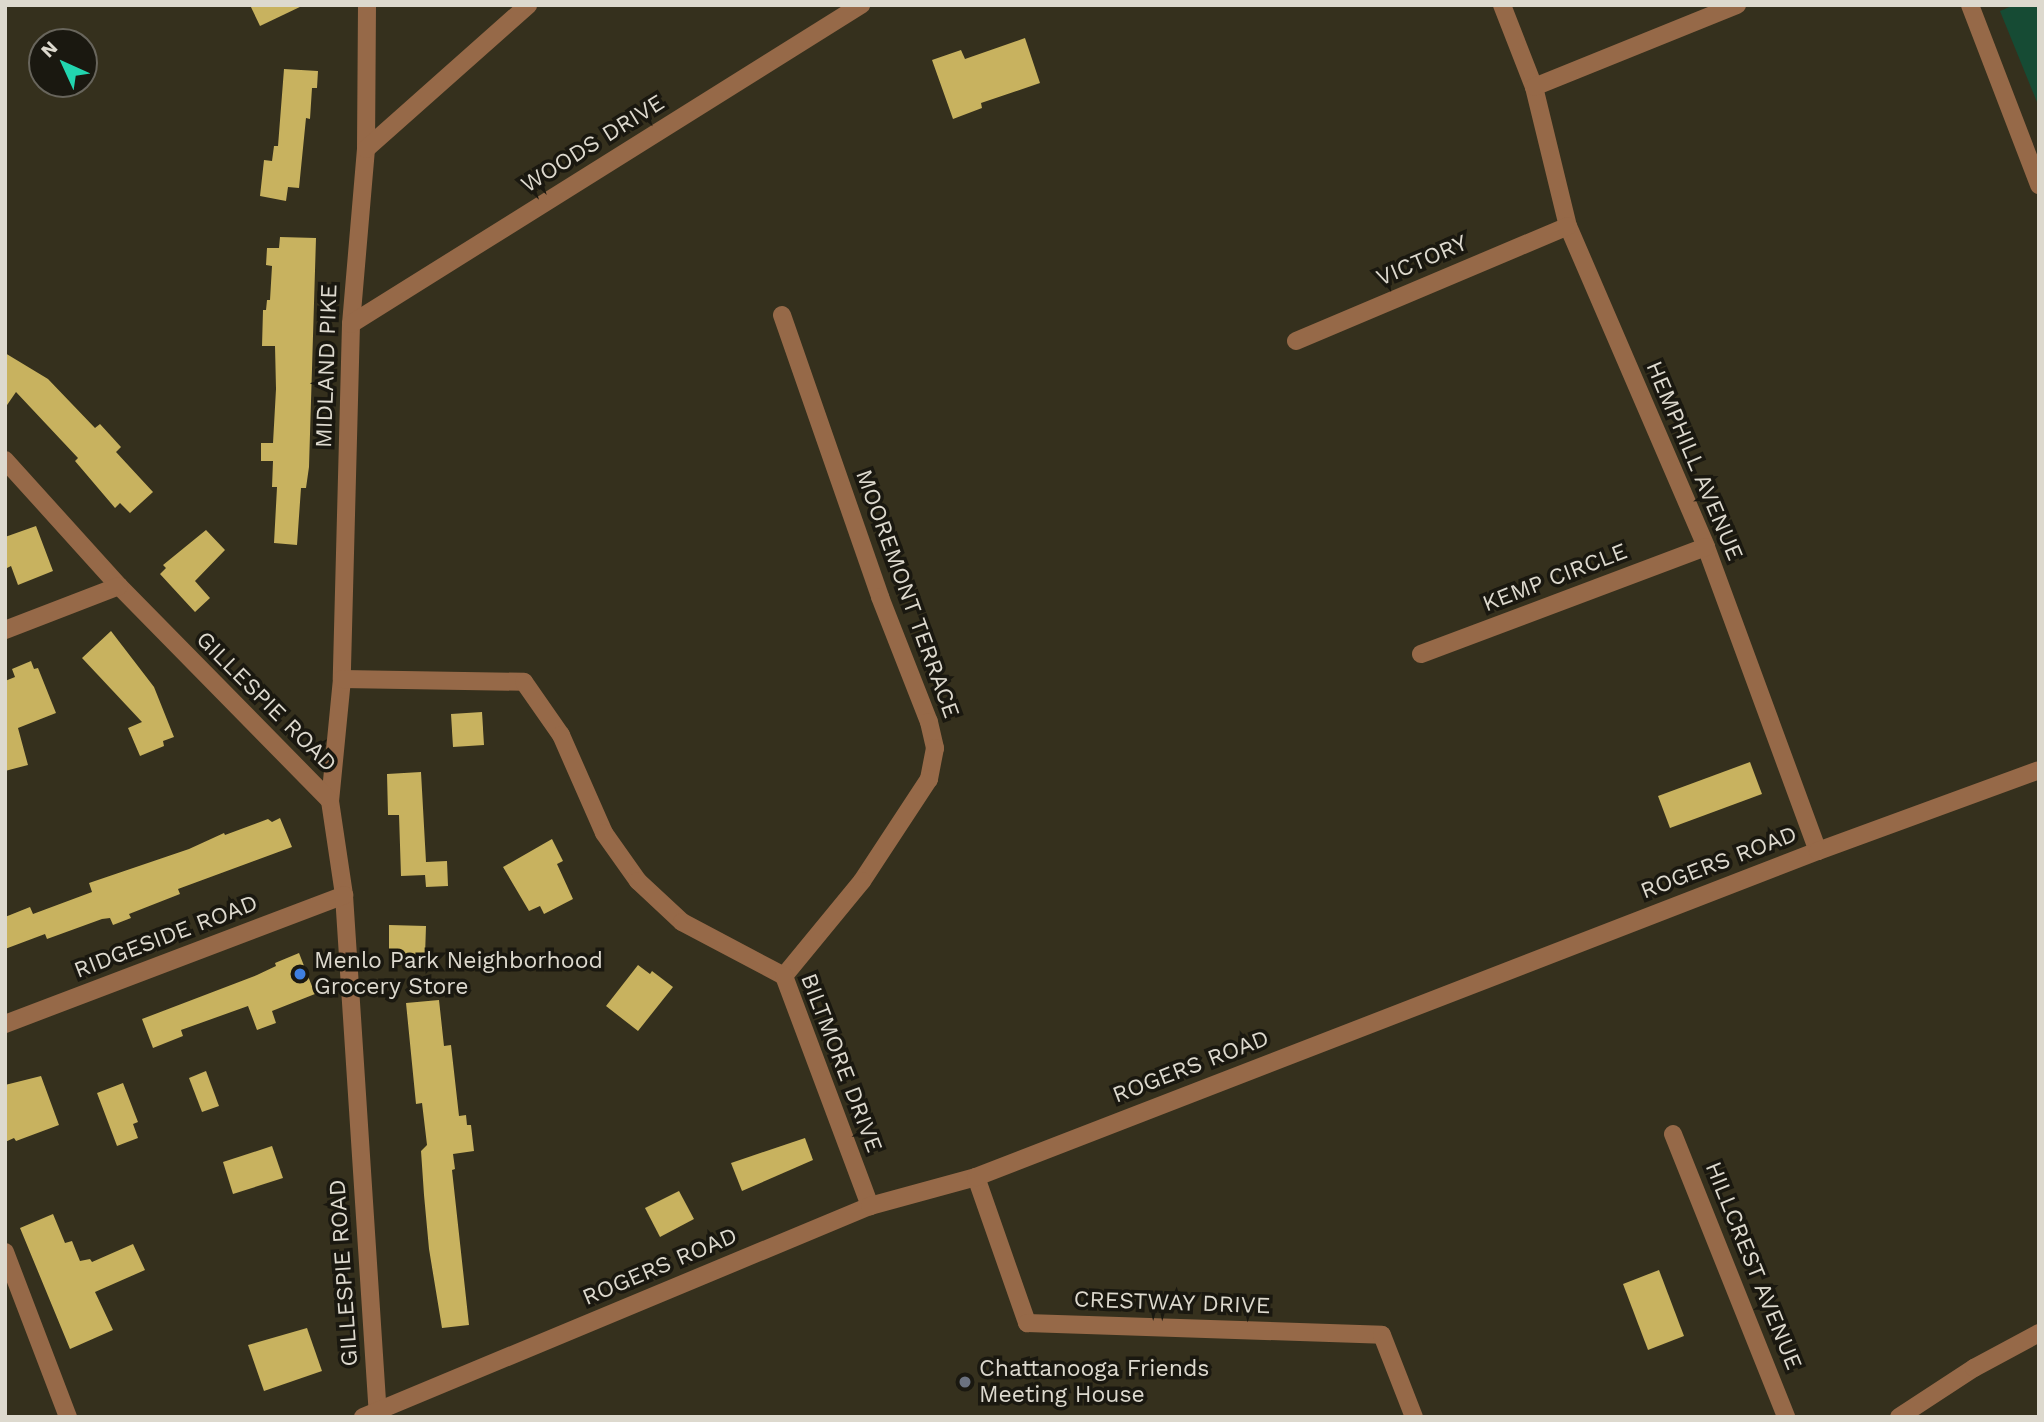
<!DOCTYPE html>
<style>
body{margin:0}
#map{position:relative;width:2044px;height:1422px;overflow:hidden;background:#35301d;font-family:"Work Sans",sans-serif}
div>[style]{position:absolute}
.green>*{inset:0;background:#164b34}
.building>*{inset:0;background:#c8b25f}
.minor>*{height:18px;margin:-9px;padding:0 9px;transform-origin:9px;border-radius:9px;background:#966948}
.dots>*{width:19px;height:19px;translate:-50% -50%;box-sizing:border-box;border:4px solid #1a1810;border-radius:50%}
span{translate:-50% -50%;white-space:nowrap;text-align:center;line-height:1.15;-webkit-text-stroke:7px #1a1810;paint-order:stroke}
.street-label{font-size:23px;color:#ddd9ce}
.poi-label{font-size:23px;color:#ddd9ce}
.left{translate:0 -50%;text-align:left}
.frame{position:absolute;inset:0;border:7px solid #ddd9ce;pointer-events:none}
.north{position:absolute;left:28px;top:28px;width:70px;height:70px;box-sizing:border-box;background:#1a1810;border:2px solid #68655c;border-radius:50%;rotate:315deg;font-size:19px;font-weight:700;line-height:28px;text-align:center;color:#ddd9ce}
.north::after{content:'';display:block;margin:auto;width:24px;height:32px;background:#22d5af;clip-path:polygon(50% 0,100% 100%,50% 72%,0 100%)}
</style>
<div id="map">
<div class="green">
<div style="clip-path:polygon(2014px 5px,2039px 5px,2039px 107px,2000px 11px)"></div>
</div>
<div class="building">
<div style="clip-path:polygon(250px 5px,304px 5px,260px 26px)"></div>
<div style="clip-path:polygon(1025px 38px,1040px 83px,981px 103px,982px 108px,953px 119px,932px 60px,961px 50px,965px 59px)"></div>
<div style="clip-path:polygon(284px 69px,318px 71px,317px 88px,312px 88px,310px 119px,306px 118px,299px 188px,288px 187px,286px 201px,260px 196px,264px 160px,272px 161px,274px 146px,278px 146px)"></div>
<div style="clip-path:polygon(280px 237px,316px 238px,309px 467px,306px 488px,301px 488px,297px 545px,274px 543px,277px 487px,272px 487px,273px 461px,261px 461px,261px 443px,273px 443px,276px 389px,275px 346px,262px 346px,263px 310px,266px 310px,267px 300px,270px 300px,272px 266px,266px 265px,267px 248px,279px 248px)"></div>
<div style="clip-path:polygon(5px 353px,48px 379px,95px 428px,100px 424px,121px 447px,116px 452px,153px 492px,130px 513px,120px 503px,115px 508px,75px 461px,78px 458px,16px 392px,5px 408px)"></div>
<div style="clip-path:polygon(36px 526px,53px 571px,18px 585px,11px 566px,5px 569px,5px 537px)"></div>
<div style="clip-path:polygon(206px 530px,225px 550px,195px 581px,210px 598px,195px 612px,160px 574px,166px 568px,163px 565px)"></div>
<div style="clip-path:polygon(111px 631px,154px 687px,174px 737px,163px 741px,164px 746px,140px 756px,128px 728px,142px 722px,82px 658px)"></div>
<div style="clip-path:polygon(31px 661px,34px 669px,38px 668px,56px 713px,18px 728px,28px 765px,5px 771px,5px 681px,15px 677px,12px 669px)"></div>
<div style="clip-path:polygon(482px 712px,484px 745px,453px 747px,451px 714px)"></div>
<div style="clip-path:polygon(1750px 762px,1762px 794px,1670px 828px,1658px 796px)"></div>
<div style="clip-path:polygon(421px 772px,426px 862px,447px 861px,448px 886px,426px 887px,425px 875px,401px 876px,399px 815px,388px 815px,387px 774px)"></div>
<div style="clip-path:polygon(280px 818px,292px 847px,178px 889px,180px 894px,129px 914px,131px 918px,113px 925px,110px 918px,102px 919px,47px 939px,45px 934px,5px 949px,5px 917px,30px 907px,33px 914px,92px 892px,89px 883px,189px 849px,224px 833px,225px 835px,268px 819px,272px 822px)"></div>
<div style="clip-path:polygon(552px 839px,563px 861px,557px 864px,573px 899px,544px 914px,540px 906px,529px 911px,503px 867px)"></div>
<div style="clip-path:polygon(389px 925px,426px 926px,425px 956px,417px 956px,417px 959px,389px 958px)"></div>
<div style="clip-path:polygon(299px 953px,315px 994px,272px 1011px,276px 1023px,257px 1030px,248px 1006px,181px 1030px,183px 1036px,153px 1048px,142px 1019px,257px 975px,276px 966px,275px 963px)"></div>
<div style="clip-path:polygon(638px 965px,650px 974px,652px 971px,673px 987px,638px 1031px,606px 1006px)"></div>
<div style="clip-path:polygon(439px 1000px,444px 1046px,451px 1045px,459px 1116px,466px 1115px,467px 1125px,471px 1125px,474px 1151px,453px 1154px,455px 1169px,452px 1170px,469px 1325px,442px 1328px,429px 1249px,424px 1195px,421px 1151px,427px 1145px,422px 1103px,416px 1104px,406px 1003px)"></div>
<div style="clip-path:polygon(206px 1071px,219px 1106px,202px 1112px,189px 1078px)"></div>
<div style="clip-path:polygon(41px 1076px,59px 1125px,16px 1141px,14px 1138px,5px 1142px,5px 1085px)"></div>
<div style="clip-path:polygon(123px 1083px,138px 1122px,133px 1124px,138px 1138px,117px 1146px,97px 1093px)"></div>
<div style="clip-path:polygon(805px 1138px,813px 1160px,742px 1191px,731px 1163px)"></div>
<div style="clip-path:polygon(272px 1146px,283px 1178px,233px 1194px,223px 1162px)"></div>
<div style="clip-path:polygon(679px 1191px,694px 1219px,660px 1237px,645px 1208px)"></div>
<div style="clip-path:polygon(53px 1214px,65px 1243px,72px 1241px,80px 1261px,90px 1259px,92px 1262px,133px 1244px,145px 1270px,95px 1292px,113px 1330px,70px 1349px,20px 1228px)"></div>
<div style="clip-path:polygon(1659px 1270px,1684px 1336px,1648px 1350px,1623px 1284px)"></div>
<div style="clip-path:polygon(307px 1328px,322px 1371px,264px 1391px,248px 1345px)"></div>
</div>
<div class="minor">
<div style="left:367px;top:5px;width:144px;rotate:90.4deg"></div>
<div style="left:366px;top:149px;width:176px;rotate:94.9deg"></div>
<div style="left:351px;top:324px;width:355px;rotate:91.5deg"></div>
<div style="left:342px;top:679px;width:123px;rotate:95.6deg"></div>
<div style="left:330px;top:801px;width:95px;rotate:81.5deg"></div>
<div style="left:344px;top:895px;width:523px;rotate:86.27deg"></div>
<div style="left:1502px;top:5px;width:88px;rotate:68.7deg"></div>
<div style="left:1534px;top:87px;width:143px;rotate:76.3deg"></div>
<div style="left:1568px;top:226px;width:349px;rotate:66.7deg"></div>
<div style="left:1706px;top:547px;width:324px;rotate:69.8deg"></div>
<div style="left:1970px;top:5px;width:193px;rotate:69deg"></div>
<div style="left:1534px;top:87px;width:219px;rotate:-22deg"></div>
<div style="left:366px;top:149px;width:217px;rotate:-41.6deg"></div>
<div style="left:782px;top:315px;width:299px;rotate:70.8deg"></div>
<div style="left:880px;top:597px;width:134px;rotate:68.6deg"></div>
<div style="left:929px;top:722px;width:27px;rotate:77deg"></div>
<div style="left:935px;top:748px;width:32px;rotate:101deg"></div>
<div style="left:929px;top:779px;width:122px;rotate:123.3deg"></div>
<div style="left:862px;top:881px;width:123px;rotate:129.4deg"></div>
<div style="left:351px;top:324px;width:602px;rotate:-32.03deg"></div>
<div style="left:1296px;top:341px;width:295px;rotate:-22.9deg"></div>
<div style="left:5px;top:460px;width:170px;rotate:47.9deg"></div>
<div style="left:119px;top:586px;width:301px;rotate:45.5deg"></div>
<div style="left:5px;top:630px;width:122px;rotate:-21.1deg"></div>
<div style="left:1421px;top:654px;width:304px;rotate:-20.6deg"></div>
<div style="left:342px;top:679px;width:182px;rotate:0.9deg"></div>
<div style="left:524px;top:682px;width:65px;rotate:55.1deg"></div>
<div style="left:561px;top:735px;width:107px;rotate:66.3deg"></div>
<div style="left:604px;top:833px;width:59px;rotate:54.7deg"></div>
<div style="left:638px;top:881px;width:60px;rotate:43deg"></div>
<div style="left:682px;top:922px;width:115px;rotate:27.9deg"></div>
<div style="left:784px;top:976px;width:246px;rotate:69.5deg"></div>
<div style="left:5px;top:1024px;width:363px;rotate:-20.8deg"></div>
<div style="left:1673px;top:1134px;width:305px;rotate:68.2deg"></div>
<div style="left:976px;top:1177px;width:155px;rotate:70.7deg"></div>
<div style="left:1027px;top:1323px;width:355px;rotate:1.9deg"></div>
<div style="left:1382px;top:1335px;width:88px;rotate:68.7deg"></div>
<div style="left:5px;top:1252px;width:177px;rotate:69.1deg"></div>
<div style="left:363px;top:1417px;width:549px;rotate:-22.6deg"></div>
<div style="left:870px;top:1206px;width:110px;rotate:-15.3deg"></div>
<div style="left:976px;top:1177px;width:903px;rotate:-21.17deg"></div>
<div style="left:1818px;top:851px;width:235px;rotate:-20.1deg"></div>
<div style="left:1899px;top:1417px;width:90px;rotate:-33.2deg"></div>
<div style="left:1974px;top:1368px;width:74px;rotate:-28.3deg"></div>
</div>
<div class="dots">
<div style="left:300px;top:974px;background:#3f7fe0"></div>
<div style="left:965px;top:1382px;background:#6b7280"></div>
</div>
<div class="street-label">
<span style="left:593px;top:144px;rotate:-32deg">WOODS DRIVE</span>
<span style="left:1422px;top:261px;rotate:-23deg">VICTORY</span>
<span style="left:327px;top:366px;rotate:-88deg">MIDLAND PIKE</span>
<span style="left:1694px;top:461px;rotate:67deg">HEMPHILL AVENUE</span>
<span style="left:1555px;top:578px;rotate:-21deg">KEMP CIRCLE</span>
<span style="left:907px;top:594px;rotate:70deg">MOOREMONT TERRACE</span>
<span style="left:266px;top:702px;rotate:45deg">GILLESPIE ROAD</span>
<span style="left:1719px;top:863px;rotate:-21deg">ROGERS ROAD</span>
<span style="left:166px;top:937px;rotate:-21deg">RIDGESIDE ROAD</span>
<span style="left:841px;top:1063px;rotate:69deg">BILTMORE DRIVE</span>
<span style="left:1191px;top:1067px;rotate:-21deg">ROGERS ROAD</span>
<span style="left:1753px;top:1266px;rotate:68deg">HILLCREST AVENUE</span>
<span style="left:660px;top:1267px;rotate:-23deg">ROGERS ROAD</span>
<span style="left:344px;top:1273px;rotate:-94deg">GILLESPIE ROAD</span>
<span style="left:1172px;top:1303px;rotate:2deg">CRESTWAY DRIVE</span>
</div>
<div class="poi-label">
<span class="left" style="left:314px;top:974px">Menlo Park Neighborhood<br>Grocery Store</span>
<span class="left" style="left:979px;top:1382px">Chattanooga Friends<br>Meeting House</span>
</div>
<div class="frame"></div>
<div class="north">N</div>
</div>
